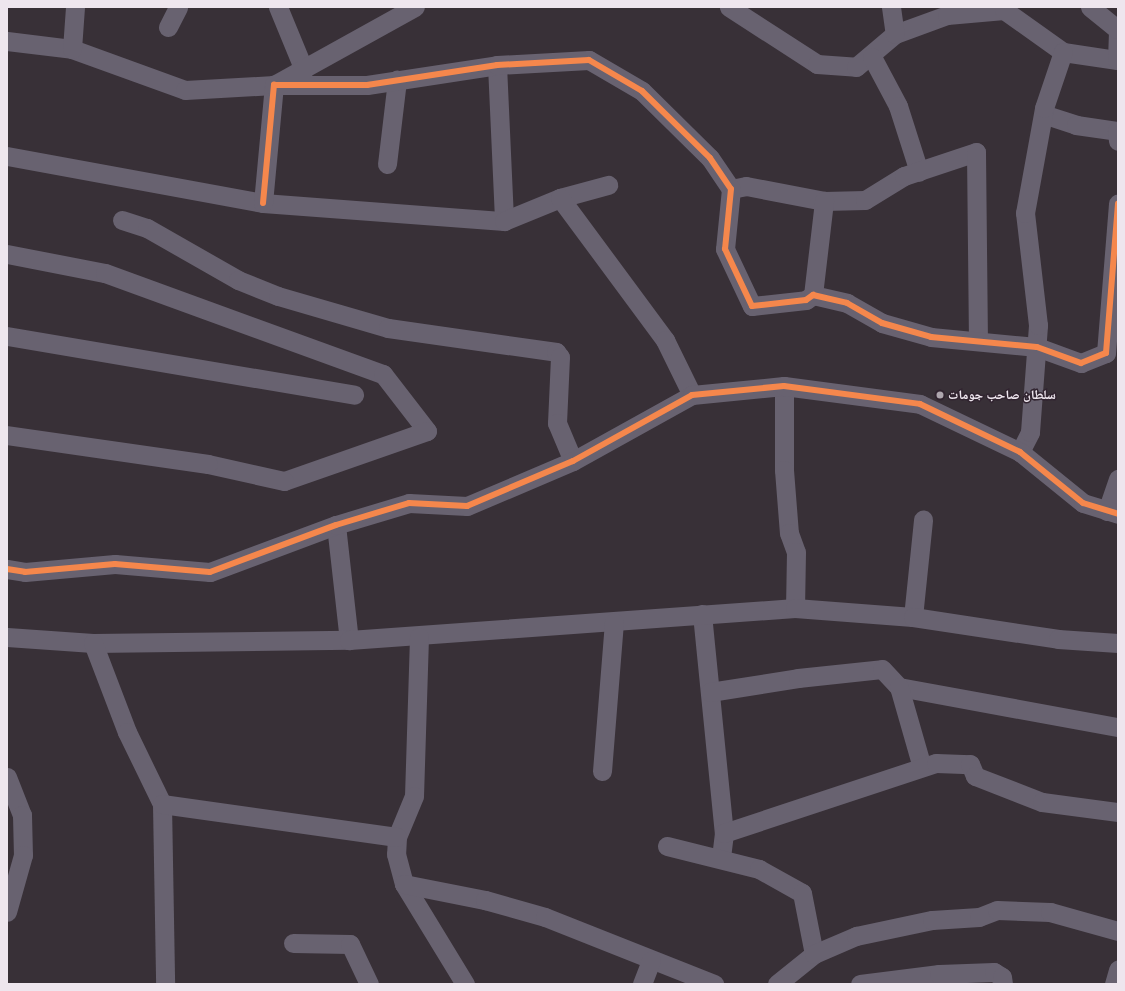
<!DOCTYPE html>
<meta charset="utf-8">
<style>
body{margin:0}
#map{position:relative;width:1125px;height:991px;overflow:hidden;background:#383037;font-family:"Space Grotesk","Noto Naskh Arabic",sans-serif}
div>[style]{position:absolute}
.minor>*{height:19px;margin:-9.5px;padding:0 9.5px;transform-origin:9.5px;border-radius:9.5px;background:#686270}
.cycleway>*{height:6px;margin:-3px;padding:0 3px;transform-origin:3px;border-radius:3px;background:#f5874c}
.dots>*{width:11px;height:11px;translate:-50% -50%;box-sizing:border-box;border:2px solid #312430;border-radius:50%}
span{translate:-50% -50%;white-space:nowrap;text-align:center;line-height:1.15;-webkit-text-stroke:3px #312430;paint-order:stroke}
.poi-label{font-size:13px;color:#eee6ee;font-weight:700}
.left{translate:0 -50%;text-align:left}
.frame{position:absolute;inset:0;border:8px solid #eee6ee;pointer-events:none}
</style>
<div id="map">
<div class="minor">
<div style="left:278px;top:7px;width:68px;rotate:67.6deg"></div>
<div style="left:729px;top:7px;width:105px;rotate:32.9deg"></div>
<div style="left:817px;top:64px;width:39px;rotate:4deg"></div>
<div style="left:856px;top:67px;width:51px;rotate:-40.2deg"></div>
<div style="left:895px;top:34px;width:55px;rotate:-20.1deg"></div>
<div style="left:947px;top:15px;width:57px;rotate:-5deg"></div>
<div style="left:1004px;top:10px;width:72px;rotate:35.4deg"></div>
<div style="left:1063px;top:52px;width:55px;rotate:8.4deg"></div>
<div style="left:1117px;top:60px;width:32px;rotate:-88deg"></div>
<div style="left:891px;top:7px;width:27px;rotate:82deg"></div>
<div style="left:1090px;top:7px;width:35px;rotate:39deg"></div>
<div style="left:168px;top:27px;width:22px;rotate:-63deg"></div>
<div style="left:7px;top:41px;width:65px;rotate:7deg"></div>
<div style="left:72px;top:49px;width:120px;rotate:19.9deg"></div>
<div style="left:185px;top:90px;width:89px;rotate:-3.2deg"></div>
<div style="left:274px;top:85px;width:161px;rotate:-29deg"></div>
<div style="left:72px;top:49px;width:42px;rotate:-85.9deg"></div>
<div style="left:872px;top:57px;width:55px;rotate:62deg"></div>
<div style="left:898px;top:106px;width:69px;rotate:72.3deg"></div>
<div style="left:497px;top:65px;width:156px;rotate:87.4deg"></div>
<div style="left:1046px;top:115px;width:32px;rotate:18deg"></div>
<div style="left:1076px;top:125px;width:41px;rotate:8.3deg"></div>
<div style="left:1117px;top:131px;width:10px;rotate:84deg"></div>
<div style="left:7px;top:156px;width:260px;rotate:10.4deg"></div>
<div style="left:263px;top:203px;width:242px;rotate:4.3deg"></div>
<div style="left:504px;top:221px;width:61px;rotate:-22.3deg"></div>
<div style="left:560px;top:198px;width:50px;rotate:-15.2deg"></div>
<div style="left:387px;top:164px;width:85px;rotate:-83.2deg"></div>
<div style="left:731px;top:189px;width:15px;rotate:-11deg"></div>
<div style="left:746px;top:186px;width:79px;rotate:10.9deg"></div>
<div style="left:824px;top:201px;width:41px;rotate:-1.4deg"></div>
<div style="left:865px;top:200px;width:46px;rotate:-31.6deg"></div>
<div style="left:904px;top:176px;width:76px;rotate:-18.4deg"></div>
<div style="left:976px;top:152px;width:188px;rotate:89.4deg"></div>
<div style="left:560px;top:198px;width:177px;rotate:53.5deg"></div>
<div style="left:665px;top:340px;width:61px;rotate:63.9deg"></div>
<div style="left:263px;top:203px;width:119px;rotate:-84.7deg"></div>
<div style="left:274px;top:85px;width:93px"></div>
<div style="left:367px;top:85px;width:132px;rotate:-8.7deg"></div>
<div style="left:497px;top:65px;width:92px;rotate:-3.1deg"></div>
<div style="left:589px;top:60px;width:61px;rotate:30.3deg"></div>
<div style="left:642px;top:91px;width:95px;rotate:44.6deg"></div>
<div style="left:710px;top:158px;width:37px;rotate:56deg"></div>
<div style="left:731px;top:189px;width:60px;rotate:95.7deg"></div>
<div style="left:725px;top:249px;width:63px;rotate:64.7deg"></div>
<div style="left:752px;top:306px;width:54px;rotate:-6.3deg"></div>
<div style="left:806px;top:300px;width:9px;rotate:-36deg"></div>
<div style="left:813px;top:295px;width:35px;rotate:13deg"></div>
<div style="left:847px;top:303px;width:40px;rotate:29.7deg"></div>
<div style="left:882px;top:323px;width:51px;rotate:15.9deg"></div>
<div style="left:931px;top:337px;width:106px;rotate:5.4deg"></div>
<div style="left:1037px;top:347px;width:47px;rotate:20deg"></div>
<div style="left:1081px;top:363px;width:27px;rotate:-22deg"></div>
<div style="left:1106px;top:353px;width:150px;rotate:-85.4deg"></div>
<div style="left:122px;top:220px;width:26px;rotate:18deg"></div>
<div style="left:147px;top:228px;width:105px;rotate:29.7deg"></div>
<div style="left:238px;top:280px;width:43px;rotate:21.8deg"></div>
<div style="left:278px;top:296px;width:115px;rotate:16.2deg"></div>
<div style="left:388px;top:328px;width:170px;rotate:8.1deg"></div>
<div style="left:556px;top:352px;width:6px;rotate:51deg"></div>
<div style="left:560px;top:357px;width:66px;rotate:92.6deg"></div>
<div style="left:557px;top:423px;width:41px;rotate:67.2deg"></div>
<div style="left:7px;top:254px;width:100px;rotate:11deg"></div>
<div style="left:105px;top:273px;width:296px;rotate:20deg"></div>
<div style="left:383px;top:374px;width:72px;rotate:52.3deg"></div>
<div style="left:427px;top:431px;width:151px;rotate:160.7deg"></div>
<div style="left:284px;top:481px;width:78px;rotate:-167.4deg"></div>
<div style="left:208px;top:464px;width:203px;rotate:-171.8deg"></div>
<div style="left:813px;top:295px;width:95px;rotate:-83.3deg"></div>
<div style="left:7px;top:336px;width:352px;rotate:9.6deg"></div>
<div style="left:784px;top:386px;width:84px;rotate:90deg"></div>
<div style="left:784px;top:470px;width:63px;rotate:85.5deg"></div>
<div style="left:789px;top:533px;width:20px;rotate:70deg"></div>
<div style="left:796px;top:552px;width:56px;rotate:91deg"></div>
<div style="left:1020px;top:452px;width:22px;rotate:-63deg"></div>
<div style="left:1030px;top:432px;width:107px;rotate:-85.7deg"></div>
<div style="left:1038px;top:325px;width:113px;rotate:-96.6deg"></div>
<div style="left:1025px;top:213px;width:107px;rotate:-79.7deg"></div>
<div style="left:1044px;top:108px;width:59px;rotate:-71.3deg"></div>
<div style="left:1107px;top:511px;width:34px;rotate:-71deg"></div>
<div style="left:336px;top:525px;width:116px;rotate:83.6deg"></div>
<div style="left:7px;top:569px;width:18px;rotate:9deg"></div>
<div style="left:25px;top:572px;width:90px;rotate:-5.1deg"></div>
<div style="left:115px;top:564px;width:95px;rotate:4.8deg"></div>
<div style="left:210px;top:572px;width:134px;rotate:-20.5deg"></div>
<div style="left:336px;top:525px;width:76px;rotate:-16.8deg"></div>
<div style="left:409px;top:503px;width:58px;rotate:3deg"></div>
<div style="left:467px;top:506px;width:115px;rotate:-23deg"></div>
<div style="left:573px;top:461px;width:136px;rotate:-29deg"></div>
<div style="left:692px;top:395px;width:92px;rotate:-5.6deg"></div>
<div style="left:784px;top:386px;width:137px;rotate:7.5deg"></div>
<div style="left:920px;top:404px;width:111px;rotate:25.6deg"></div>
<div style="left:1020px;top:452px;width:81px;rotate:39deg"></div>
<div style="left:1083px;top:503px;width:37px;rotate:17deg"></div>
<div style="left:702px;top:614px;width:220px;rotate:84.3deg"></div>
<div style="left:724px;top:833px;width:25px;rotate:97deg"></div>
<div style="left:913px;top:617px;width:98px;rotate:-84.1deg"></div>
<div style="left:7px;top:637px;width:86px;rotate:4deg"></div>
<div style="left:93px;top:643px;width:256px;rotate:-0.7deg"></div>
<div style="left:349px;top:640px;width:447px;rotate:-4.1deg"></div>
<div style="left:795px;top:608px;width:118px;rotate:4.4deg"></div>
<div style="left:913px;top:617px;width:147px;rotate:8.6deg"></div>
<div style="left:1058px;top:639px;width:60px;rotate:3.8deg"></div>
<div style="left:419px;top:637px;width:159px;rotate:91.8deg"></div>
<div style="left:414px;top:796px;width:44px;rotate:112.5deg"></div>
<div style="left:397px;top:837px;width:17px;rotate:93deg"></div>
<div style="left:396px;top:854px;width:31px;rotate:75deg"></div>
<div style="left:404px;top:884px;width:117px;rotate:58.6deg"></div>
<div style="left:93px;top:643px;width:95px;rotate:69.1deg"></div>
<div style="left:127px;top:732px;width:80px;rotate:64.1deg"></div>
<div style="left:162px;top:804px;width:180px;rotate:89deg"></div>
<div style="left:899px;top:687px;width:223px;rotate:10.4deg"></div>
<div style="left:710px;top:692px;width:89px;rotate:-9deg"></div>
<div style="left:798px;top:678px;width:84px;rotate:-6.1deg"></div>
<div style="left:882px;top:669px;width:25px;rotate:47deg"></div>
<div style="left:899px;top:687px;width:83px;rotate:74deg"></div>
<div style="left:602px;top:771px;width:149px;rotate:-85.4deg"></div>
<div style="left:7px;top:777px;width:41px;rotate:68.5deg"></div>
<div style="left:22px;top:815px;width:40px;rotate:88.6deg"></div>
<div style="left:23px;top:855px;width:59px;rotate:105.7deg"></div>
<div style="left:162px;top:804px;width:237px;rotate:8deg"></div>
<div style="left:724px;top:833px;width:223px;rotate:-18.3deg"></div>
<div style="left:936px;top:763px;width:34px;rotate:2deg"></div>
<div style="left:970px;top:764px;width:13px;rotate:67deg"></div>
<div style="left:975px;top:776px;width:72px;rotate:21.2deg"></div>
<div style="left:1042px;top:802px;width:77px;rotate:7.5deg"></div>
<div style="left:667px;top:846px;width:95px;rotate:14deg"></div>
<div style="left:759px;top:869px;width:49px;rotate:29.2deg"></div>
<div style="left:802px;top:893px;width:62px;rotate:78.9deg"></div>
<div style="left:404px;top:884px;width:83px;rotate:11.2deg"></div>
<div style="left:485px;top:900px;width:62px;rotate:15.8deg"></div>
<div style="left:545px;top:917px;width:182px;rotate:21.6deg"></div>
<div style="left:293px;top:943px;width:57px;rotate:1deg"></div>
<div style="left:350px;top:944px;width:44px;rotate:64.6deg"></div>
<div style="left:642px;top:984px;width:25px;rotate:-69deg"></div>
<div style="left:777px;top:984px;width:48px;rotate:-39deg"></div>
<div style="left:814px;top:954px;width:46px;rotate:-23.2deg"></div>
<div style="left:856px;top:936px;width:78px;rotate:-11.9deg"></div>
<div style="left:932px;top:920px;width:47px;rotate:-3.7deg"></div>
<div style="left:979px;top:917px;width:19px;rotate:-21deg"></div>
<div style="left:997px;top:910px;width:53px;rotate:2.2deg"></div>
<div style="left:1050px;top:912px;width:71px;rotate:15.6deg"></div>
<div style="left:860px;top:984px;width:80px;rotate:-7.2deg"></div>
<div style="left:939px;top:974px;width:55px;rotate:-2.1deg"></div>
<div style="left:994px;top:972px;width:9px;rotate:32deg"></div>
<div style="left:1002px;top:977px;width:7px;rotate:82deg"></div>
<div style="left:1114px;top:984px;width:15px;rotate:-74deg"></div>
</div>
<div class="cycleway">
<div style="left:263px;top:203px;width:119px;rotate:-84.7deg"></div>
<div style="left:274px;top:85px;width:93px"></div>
<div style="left:367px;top:85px;width:132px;rotate:-8.7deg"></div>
<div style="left:497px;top:65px;width:92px;rotate:-3.1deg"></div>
<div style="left:589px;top:60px;width:61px;rotate:30.3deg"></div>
<div style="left:642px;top:91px;width:95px;rotate:44.6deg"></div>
<div style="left:710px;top:158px;width:37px;rotate:56deg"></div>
<div style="left:731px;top:189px;width:60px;rotate:95.7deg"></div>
<div style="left:725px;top:249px;width:63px;rotate:64.7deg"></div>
<div style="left:752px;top:306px;width:54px;rotate:-6.3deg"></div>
<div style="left:806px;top:300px;width:9px;rotate:-36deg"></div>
<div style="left:813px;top:295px;width:35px;rotate:13deg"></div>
<div style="left:847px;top:303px;width:40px;rotate:29.7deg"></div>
<div style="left:882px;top:323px;width:51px;rotate:15.9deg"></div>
<div style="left:931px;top:337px;width:106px;rotate:5.4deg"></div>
<div style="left:1037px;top:347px;width:47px;rotate:20deg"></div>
<div style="left:1081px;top:363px;width:27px;rotate:-22deg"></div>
<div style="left:1106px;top:353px;width:150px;rotate:-85.4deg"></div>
<div style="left:7px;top:569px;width:18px;rotate:9deg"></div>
<div style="left:25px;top:572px;width:90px;rotate:-5.1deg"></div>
<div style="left:115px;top:564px;width:95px;rotate:4.8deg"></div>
<div style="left:210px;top:572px;width:134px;rotate:-20.5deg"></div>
<div style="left:336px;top:525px;width:76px;rotate:-16.8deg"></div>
<div style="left:409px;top:503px;width:58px;rotate:3deg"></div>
<div style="left:467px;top:506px;width:115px;rotate:-23deg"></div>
<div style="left:573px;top:461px;width:136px;rotate:-29deg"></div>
<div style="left:692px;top:395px;width:92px;rotate:-5.6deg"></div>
<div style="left:784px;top:386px;width:137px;rotate:7.5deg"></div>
<div style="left:920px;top:404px;width:111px;rotate:25.6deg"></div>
<div style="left:1020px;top:452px;width:81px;rotate:39deg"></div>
<div style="left:1083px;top:503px;width:37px;rotate:17deg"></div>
</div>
<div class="dots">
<div style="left:940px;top:395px;background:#aea6ae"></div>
</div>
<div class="poi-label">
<span class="left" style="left:948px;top:395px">سلطان صاحب جومات</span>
</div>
<div class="frame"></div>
</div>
